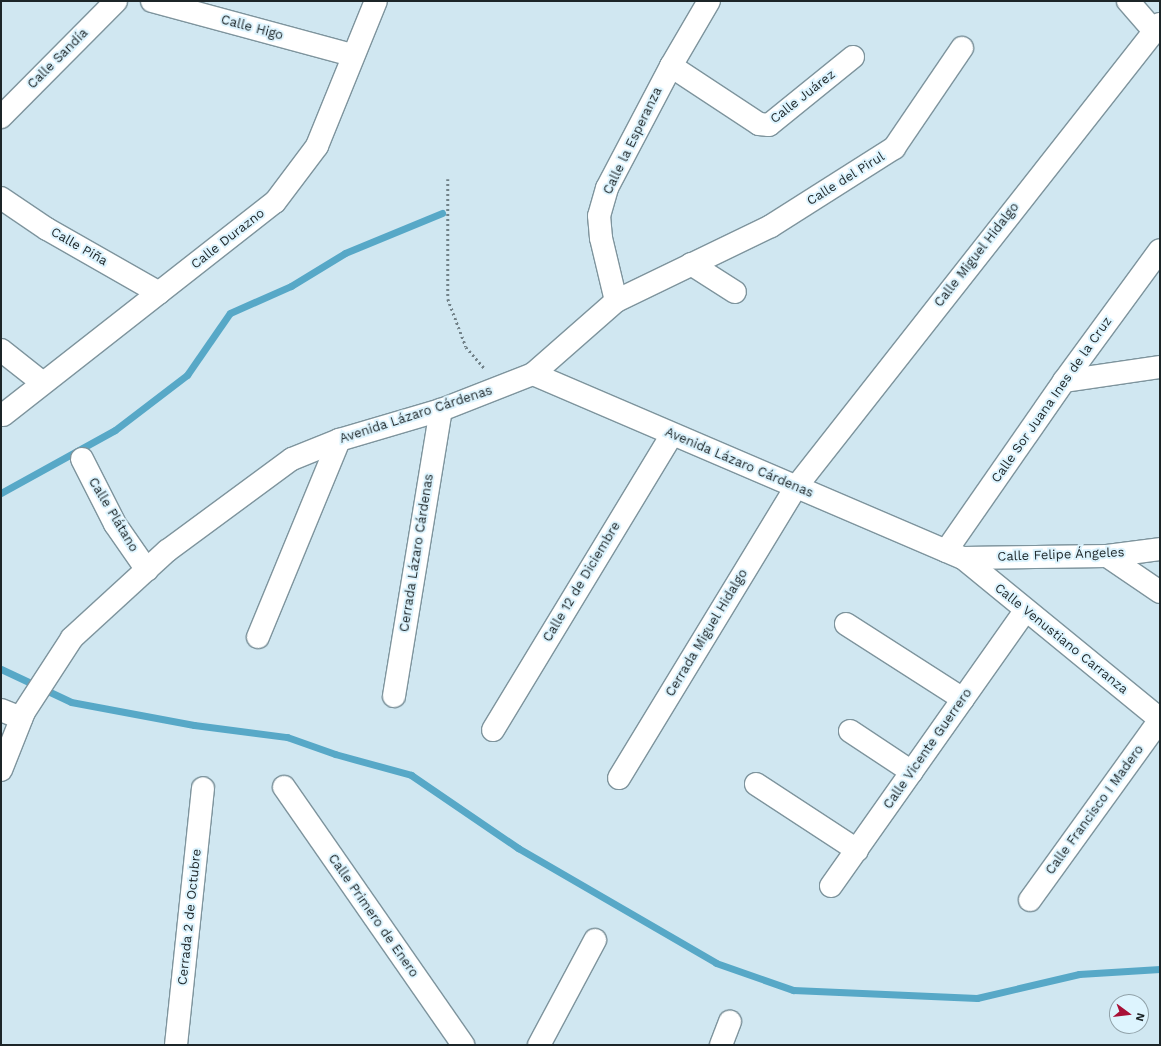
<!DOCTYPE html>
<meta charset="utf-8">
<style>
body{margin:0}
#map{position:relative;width:1161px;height:1046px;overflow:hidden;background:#d0e7f1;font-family:"Work Sans",sans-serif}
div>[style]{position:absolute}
.stream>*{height:7px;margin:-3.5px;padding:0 3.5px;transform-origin:3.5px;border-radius:3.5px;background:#57a8c7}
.path>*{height:2.5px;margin-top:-1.25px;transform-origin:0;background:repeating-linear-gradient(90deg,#728289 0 2px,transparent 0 5px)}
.roads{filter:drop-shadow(1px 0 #7e949d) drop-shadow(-1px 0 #7e949d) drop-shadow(0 1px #7e949d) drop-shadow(0 -1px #7e949d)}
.street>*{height:22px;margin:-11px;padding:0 11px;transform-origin:11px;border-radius:11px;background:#fff}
.secondary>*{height:22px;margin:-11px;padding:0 11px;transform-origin:11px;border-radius:11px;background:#fff}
span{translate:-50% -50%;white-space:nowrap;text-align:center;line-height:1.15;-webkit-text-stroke:4px #ddf4fe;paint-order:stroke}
.street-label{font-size:13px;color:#1c2528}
.frame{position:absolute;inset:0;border:2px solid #1c2528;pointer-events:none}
.north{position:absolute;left:1109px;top:994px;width:40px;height:40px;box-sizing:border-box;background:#ddf4fe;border:1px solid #90a1a8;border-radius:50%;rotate:105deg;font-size:11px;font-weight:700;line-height:16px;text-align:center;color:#1c2528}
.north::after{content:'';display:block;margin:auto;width:14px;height:18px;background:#a81037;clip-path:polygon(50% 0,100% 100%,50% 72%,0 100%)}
</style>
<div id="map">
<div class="stream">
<div style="left:1px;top:493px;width:130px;rotate:-28.9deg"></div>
<div style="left:115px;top:430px;width:91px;rotate:-37.4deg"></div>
<div style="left:187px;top:375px;width:75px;rotate:-55.3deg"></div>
<div style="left:230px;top:313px;width:67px;rotate:-23.9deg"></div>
<div style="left:291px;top:286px;width:63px;rotate:-31.4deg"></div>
<div style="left:345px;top:253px;width:105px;rotate:-22.4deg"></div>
<div style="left:1px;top:669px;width:77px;rotate:25.2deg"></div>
<div style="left:71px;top:702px;width:125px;rotate:10.6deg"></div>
<div style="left:194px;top:725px;width:94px;rotate:7.4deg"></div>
<div style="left:287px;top:737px;width:51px;rotate:19.5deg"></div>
<div style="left:335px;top:754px;width:79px;rotate:15.4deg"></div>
<div style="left:411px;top:775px;width:130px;rotate:34.3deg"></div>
<div style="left:518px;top:848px;width:229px;rotate:30.1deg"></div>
<div style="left:716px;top:963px;width:82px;rotate:19.3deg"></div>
<div style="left:793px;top:990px;width:184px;rotate:2.5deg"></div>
<div style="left:977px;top:998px;width:105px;rotate:-13.2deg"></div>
<div style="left:1079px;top:974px;width:81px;rotate:-3.5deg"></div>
</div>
<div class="path">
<div style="left:448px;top:179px;width:120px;rotate:90deg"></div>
<div style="left:448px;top:299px;width:51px;rotate:69.4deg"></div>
<div style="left:466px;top:347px;width:28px;rotate:49deg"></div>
</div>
<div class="roads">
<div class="street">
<div style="left:152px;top:1px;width:207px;rotate:15.1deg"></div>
<div style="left:1128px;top:1px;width:38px;rotate:49deg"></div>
<div style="left:671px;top:66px;width:105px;rotate:33.4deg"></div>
<div style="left:759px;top:124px;width:10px;rotate:6deg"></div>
<div style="left:769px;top:125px;width:108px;rotate:-39deg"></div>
<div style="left:1px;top:117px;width:163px;rotate:-45.2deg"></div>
<div style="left:1px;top:198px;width:55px;rotate:34deg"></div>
<div style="left:47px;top:229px;width:129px;rotate:29.7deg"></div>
<div style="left:691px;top:264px;width:52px;rotate:32.5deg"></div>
<div style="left:616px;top:301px;width:172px;rotate:-25.8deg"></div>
<div style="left:771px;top:226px;width:146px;rotate:-32.4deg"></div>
<div style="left:894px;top:148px;width:121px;rotate:-55.8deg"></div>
<div style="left:1px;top:350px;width:53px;rotate:38.2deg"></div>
<div style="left:1064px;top:381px;width:97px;rotate:-8.3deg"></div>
<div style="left:3px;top:415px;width:345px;rotate:-38.1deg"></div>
<div style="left:275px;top:202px;width:70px;rotate:-53.1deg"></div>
<div style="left:317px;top:146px;width:157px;rotate:-67.9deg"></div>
<div style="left:82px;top:459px;width:73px;rotate:63.1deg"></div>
<div style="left:115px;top:524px;width:56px;rotate:55.2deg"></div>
<div style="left:1107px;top:556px;width:64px;rotate:34.2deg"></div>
<div style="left:963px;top:558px;width:254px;rotate:39.3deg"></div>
<div style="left:846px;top:624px;width:139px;rotate:32.7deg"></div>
<div style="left:258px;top:637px;width:213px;rotate:-67.6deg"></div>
<div style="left:394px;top:696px;width:290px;rotate:-80.7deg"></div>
<div style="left:1px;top:710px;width:22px;rotate:22deg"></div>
<div style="left:493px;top:730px;width:345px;rotate:-58.8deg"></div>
<div style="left:850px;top:731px;width:74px;rotate:33.5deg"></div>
<div style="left:619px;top:778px;width:341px;rotate:-58.7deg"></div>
<div style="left:796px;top:487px;width:589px;rotate:-51.83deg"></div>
<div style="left:756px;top:784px;width:121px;rotate:33.2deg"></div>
<div style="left:284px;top:787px;width:314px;rotate:55.2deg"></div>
<div style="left:831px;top:886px;width:337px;rotate:-54.8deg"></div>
<div style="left:1030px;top:900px;width:222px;rotate:-54.2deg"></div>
<div style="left:176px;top:1045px;width:258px;rotate:-84deg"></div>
<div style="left:539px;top:1045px;width:119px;rotate:-61.9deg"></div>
<div style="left:721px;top:1045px;width:25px;rotate:-69deg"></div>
</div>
<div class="secondary">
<div style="left:533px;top:374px;width:111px;rotate:-41.3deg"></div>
<div style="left:616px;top:301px;width:65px;rotate:-103.4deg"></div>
<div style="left:601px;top:238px;width:22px;rotate:-95deg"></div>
<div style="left:599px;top:216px;width:29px;rotate:-74deg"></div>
<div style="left:607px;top:188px;width:138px;rotate:-62.3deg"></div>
<div style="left:671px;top:66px;width:75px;rotate:-59.7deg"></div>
<div style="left:946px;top:551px;width:207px;rotate:-55.2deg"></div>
<div style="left:1064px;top:381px;width:162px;rotate:-53.8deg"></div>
<div style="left:1px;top:770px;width:62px;rotate:-68.4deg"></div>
<div style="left:24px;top:712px;width:88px;rotate:-57deg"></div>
<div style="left:72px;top:638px;width:129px;rotate:-42.5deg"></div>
<div style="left:167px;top:551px;width:155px;rotate:-36.4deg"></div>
<div style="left:292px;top:459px;width:51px;rotate:-22deg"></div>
<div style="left:339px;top:440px;width:106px;rotate:-16.4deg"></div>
<div style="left:441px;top:410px;width:99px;rotate:-21.4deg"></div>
<div style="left:533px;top:374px;width:468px;rotate:23.2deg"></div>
<div style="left:963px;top:558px;width:144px;rotate:-0.8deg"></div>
<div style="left:1107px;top:556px;width:53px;rotate:-7.5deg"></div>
</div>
</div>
<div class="street-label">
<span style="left:252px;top:28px;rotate:15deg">Calle Higo</span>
<span style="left:58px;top:59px;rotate:-45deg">Calle Sandía</span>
<span style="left:803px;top:97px;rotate:-38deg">Calle Juárez</span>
<span style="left:633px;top:141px;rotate:-64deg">Calle la Esperanza</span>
<span style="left:846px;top:179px;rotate:-32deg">Calle del Pirul</span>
<span style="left:228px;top:239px;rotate:-38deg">Calle Durazno</span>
<span style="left:79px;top:247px;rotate:30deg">Calle Piña</span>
<span style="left:977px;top:255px;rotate:-52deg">Calle Miguel Hidalgo</span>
<span style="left:1052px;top:400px;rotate:-55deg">Calle Sor Juana Ines de la Cruz</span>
<span style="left:416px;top:415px;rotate:-18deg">Avenida Lázaro Cárdenas</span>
<span style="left:739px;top:463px;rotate:23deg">Avenida Lázaro Cárdenas</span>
<span style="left:113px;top:515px;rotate:59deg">Calle Plátano</span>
<span style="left:417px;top:553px;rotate:-81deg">Cerrada Lázaro Cárdenas</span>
<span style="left:1061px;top:555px;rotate:-2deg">Calle Felipe Ángeles</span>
<span style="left:582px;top:582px;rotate:-59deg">Calle 12 de Diciembre</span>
<span style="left:707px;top:633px;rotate:-59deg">Cerrada Miguel Hidalgo</span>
<span style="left:1061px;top:639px;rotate:39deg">Calle Venustiano Carranza</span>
<span style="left:928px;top:749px;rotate:-55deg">Calle Vicente Guerrero</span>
<span style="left:1095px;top:810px;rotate:-54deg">Calle Francisco I Madero</span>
<span style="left:373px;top:916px;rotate:55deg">Calle Primero de Enero</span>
<span style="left:190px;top:917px;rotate:-84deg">Cerrada 2 de Octubre</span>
</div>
<div class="frame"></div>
<div class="north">N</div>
</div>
